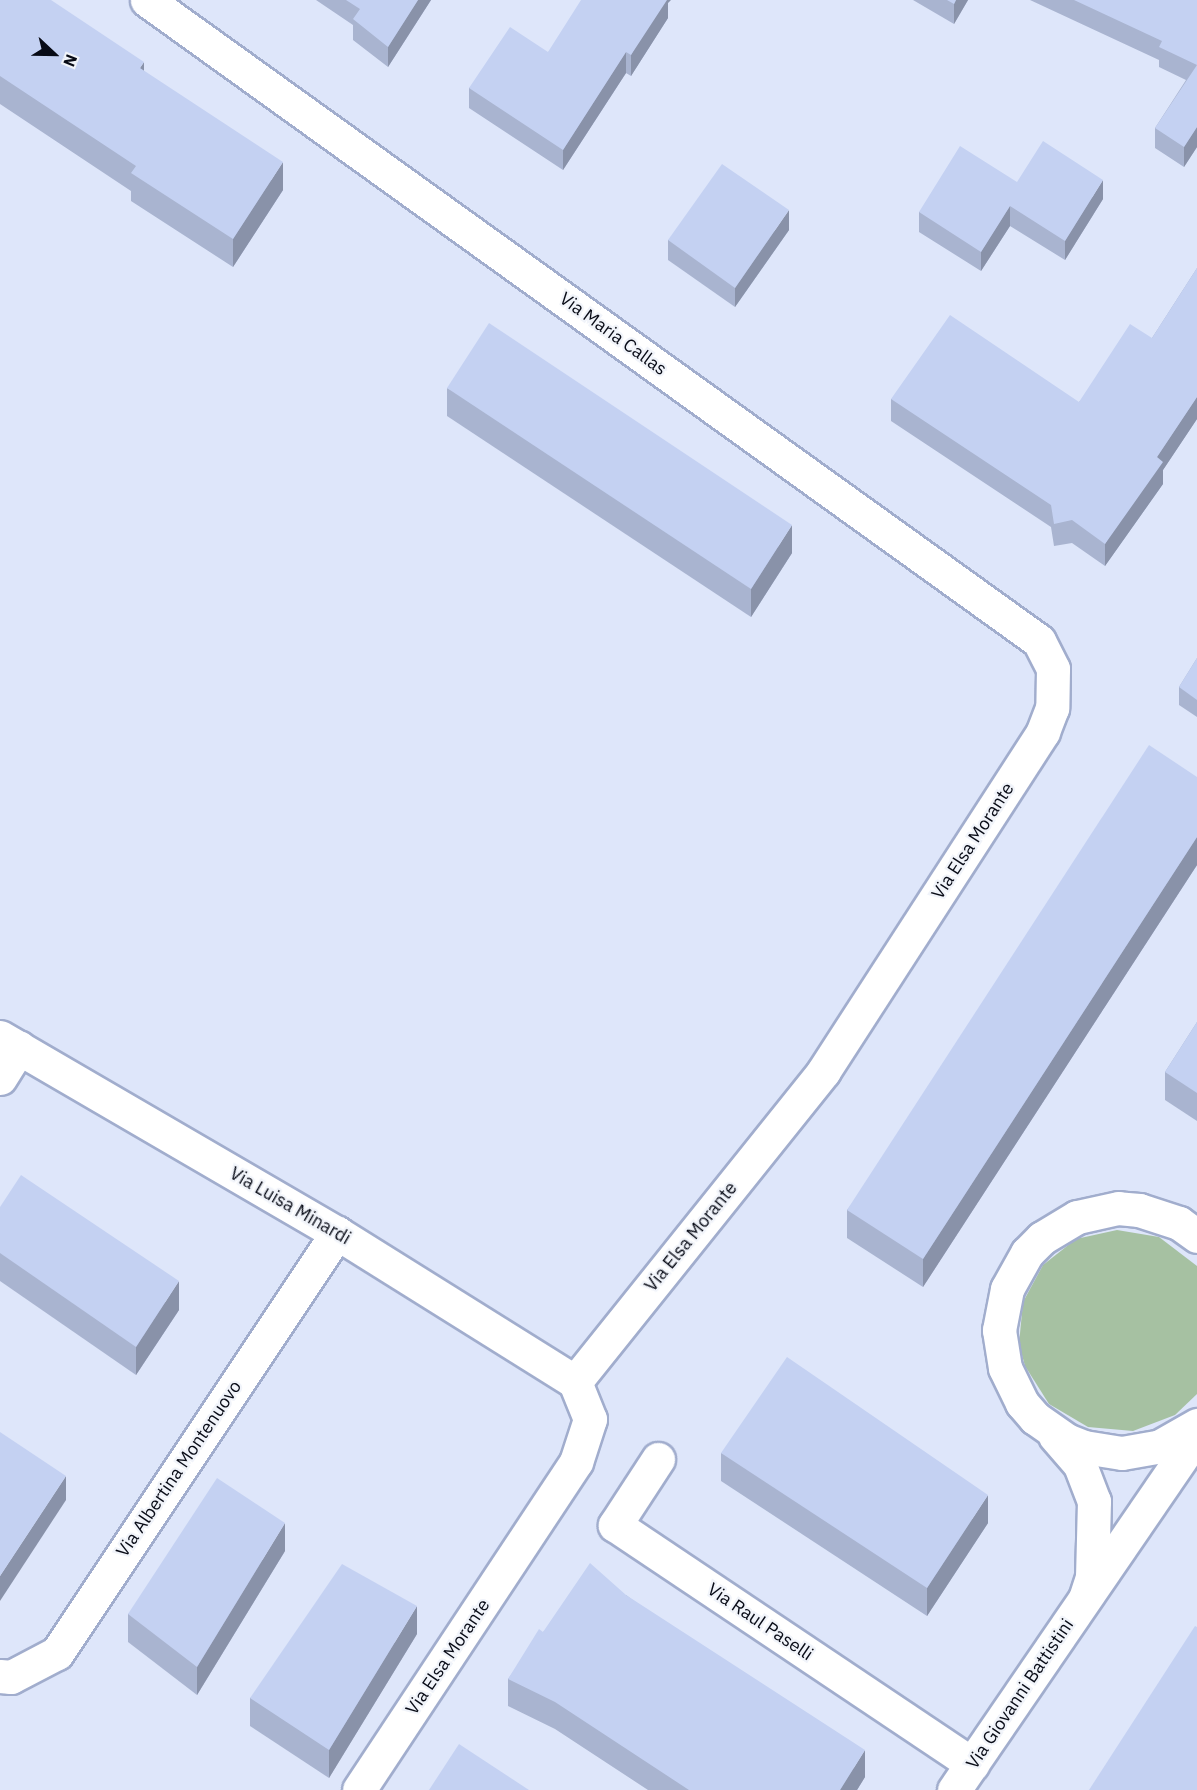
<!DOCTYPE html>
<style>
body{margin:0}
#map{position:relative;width:1197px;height:1790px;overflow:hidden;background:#dee6fa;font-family:"IBM Plex Sans",sans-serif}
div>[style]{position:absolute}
.green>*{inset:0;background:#a6c1a2}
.roads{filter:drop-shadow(2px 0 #a1adcd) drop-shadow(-2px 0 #a1adcd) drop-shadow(0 2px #a1adcd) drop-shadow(0 -2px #a1adcd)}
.minor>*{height:33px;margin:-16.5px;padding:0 16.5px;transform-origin:16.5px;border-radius:16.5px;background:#fff}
.wall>*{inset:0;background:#a9b4d0}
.shaded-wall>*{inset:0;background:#8992a9}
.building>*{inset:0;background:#c4d1f2}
span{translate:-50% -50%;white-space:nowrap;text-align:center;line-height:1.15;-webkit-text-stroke:4.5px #f1f4fa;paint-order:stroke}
.street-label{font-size:18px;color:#080b16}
.north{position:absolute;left:24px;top:24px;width:60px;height:60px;-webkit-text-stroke:4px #f1f4fa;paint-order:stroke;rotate:112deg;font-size:16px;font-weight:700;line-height:24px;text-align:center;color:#080b16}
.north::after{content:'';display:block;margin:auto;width:21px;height:27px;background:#080b16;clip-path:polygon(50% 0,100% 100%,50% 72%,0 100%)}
</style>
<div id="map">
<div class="green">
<div style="clip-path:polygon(1117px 1230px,1159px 1237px,1197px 1266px,1197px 1394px,1175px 1415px,1133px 1431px,1088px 1427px,1049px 1404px,1025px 1366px,1019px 1344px,1023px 1302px,1043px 1265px,1076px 1239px)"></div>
</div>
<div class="roads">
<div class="minor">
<div style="left:147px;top:0;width:1098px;rotate:35.7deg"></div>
<div style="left:1039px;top:641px;width:31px;rotate:63deg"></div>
<div style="left:1053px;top:669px;width:39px;rotate:91deg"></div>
<div style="left:1052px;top:708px;width:26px;rotate:111deg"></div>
<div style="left:1043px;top:732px;width:404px;rotate:122.9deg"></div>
<div style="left:824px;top:1071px;width:398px;rotate:128.7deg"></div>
<div style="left:575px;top:1382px;width:40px;rotate:68deg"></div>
<div style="left:590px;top:1419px;width:45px;rotate:108deg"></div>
<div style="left:576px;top:1462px;width:393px;rotate:123.5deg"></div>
<div style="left:0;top:1037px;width:390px;rotate:30.2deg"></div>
<div style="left:337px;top:1233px;width:281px;rotate:32deg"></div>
<div style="left:0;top:1078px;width:36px;rotate:-58deg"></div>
<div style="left:1197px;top:1236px;width:22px;rotate:-144deg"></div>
<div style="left:1179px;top:1223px;width:42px;rotate:-162deg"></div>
<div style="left:1139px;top:1210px;width:21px;rotate:-175deg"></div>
<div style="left:1118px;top:1208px;width:42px;rotate:167.6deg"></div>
<div style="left:1077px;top:1217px;width:41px;rotate:149deg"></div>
<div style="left:1042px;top:1238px;width:21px;rotate:135deg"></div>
<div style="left:1027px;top:1253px;width:41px;rotate:119.1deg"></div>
<div style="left:1007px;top:1289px;width:42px;rotate:101deg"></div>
<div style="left:999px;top:1330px;width:38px;rotate:81deg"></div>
<div style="left:1005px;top:1368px;width:39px;rotate:64deg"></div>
<div style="left:1022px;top:1403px;width:20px;rotate:49deg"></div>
<div style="left:1035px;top:1418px;width:38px;rotate:35deg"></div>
<div style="left:1066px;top:1440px;width:19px;rotate:21deg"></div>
<div style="left:1084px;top:1447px;width:38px;rotate:9deg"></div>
<div style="left:1122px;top:1453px;width:39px;rotate:-10deg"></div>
<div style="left:1160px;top:1446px;width:43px;rotate:-29.6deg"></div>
<div style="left:1055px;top:1436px;width:38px;rotate:49deg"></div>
<div style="left:1080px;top:1465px;width:39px;rotate:69deg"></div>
<div style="left:1094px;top:1501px;width:76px;rotate:91.5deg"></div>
<div style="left:1092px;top:1577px;width:20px;rotate:108deg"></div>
<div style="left:658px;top:1459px;width:79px;rotate:123.1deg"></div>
<div style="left:615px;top:1525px;width:430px;rotate:33.8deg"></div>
<div style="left:0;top:1676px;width:11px;rotate:5deg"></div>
<div style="left:11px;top:1677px;width:52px;rotate:-27.6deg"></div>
<div style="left:57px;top:1653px;width:505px;rotate:-56.31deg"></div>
<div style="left:954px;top:1790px;width:430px;rotate:-55.6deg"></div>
</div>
</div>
<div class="wall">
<div style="clip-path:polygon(0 0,144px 71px,283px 190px,233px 267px,131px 201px,131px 191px,0 104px)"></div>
<div style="clip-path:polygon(316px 0,431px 0,388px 67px,353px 40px,353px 25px)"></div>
<div style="clip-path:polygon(913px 0,968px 0,954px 24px)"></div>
<div style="clip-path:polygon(1030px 0,1197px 0,1197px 147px,1184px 167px,1155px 148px,1155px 128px,1186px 80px,1159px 67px,1159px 60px)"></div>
<div style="clip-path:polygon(668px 3px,668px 18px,631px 76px,626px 73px,563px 170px,469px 108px,469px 88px,548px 52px)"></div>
<div style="clip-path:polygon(1017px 182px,1103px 199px,1065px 260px,1010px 226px,981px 271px,919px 232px,919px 212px)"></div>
<div style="clip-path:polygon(789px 230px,735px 307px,668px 260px,668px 240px)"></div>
<div style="clip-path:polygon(1197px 268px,1197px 419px,1163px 470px,1163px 484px,1105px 566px,1072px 543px,1054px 546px,1051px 527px,891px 421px,891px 399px,1079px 402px,1152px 338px)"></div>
<div style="clip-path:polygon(447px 388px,792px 553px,751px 617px,447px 416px)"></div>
<div style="clip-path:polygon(1197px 658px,1197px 717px,1179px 705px,1179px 687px)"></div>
<div style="clip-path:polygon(1197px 777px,1197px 865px,923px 1287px,847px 1238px,847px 1210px)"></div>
<div style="clip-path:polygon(1197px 1022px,1197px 1121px,1165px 1100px,1165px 1072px)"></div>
<div style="clip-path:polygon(0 1207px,179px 1310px,136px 1375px,0 1281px)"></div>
<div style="clip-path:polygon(721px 1453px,988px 1523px,927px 1616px,721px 1481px)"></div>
<div style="clip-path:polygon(285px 1551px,197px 1695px,128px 1642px,128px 1614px)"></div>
<div style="clip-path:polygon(626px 1595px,865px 1777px,857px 1790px,648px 1790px,555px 1729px,508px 1706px,508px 1679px,543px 1632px)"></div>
<div style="clip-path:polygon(417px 1634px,329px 1778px,250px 1726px,250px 1698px)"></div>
</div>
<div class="shaded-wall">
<div style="clip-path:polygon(418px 0,431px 0,388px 67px,388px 47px)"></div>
<div style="clip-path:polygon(661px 0,671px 0,668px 3px,668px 18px,631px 76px,631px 55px)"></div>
<div style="clip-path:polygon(956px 0,968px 0,954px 24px,954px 4px)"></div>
<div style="clip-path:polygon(626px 52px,626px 73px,563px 170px,563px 150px)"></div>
<div style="clip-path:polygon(144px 62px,144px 90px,140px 68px)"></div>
<div style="clip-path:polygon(1197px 127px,1197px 147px,1184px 167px,1184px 147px)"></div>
<div style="clip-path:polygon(283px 162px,283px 190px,233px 267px,233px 239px)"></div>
<div style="clip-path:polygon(1103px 180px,1103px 199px,1065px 260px,1065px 241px)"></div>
<div style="clip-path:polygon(1010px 206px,1010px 226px,981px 271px,981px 252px)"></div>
<div style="clip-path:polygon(789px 210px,789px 230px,735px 307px,735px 288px)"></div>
<div style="clip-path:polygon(1197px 397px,1197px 419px,1163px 470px,1163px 484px,1105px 566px,1105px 544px,1157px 457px)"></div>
<div style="clip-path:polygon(792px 525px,792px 553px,751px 617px,751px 589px)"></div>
<div style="clip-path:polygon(1197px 837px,1197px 865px,923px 1287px,923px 1259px)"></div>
<div style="clip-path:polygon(179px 1281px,179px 1310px,136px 1375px,136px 1347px)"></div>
<div style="clip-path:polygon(66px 1476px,66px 1500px,0 1601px,0 1576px)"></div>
<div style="clip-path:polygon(988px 1495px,988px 1523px,927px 1616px,927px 1588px)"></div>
<div style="clip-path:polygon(285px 1523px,285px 1551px,197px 1695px,197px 1667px)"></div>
<div style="clip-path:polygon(417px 1606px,417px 1634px,329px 1778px,329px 1750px)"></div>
<div style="clip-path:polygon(865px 1750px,865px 1777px,857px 1790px,840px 1790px)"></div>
</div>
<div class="building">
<div style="clip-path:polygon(0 0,51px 0,144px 62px,140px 68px,283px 162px,233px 239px,131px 173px,136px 166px,0 76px)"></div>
<div style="clip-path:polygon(346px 0,418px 0,388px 47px,353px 19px,360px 9px)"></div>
<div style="clip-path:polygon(581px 0,667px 0,631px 55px,626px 52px,563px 150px,469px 88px,510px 27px,548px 52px)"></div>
<div style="clip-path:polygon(947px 0,956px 0,954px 4px)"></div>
<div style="clip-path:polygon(1074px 0,1197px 0,1197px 127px,1184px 147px,1155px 128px,1197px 65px,1159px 47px,1162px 41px)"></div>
<div style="clip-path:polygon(1043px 141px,1103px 180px,1065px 241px,1010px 206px,981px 252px,919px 212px,960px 146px,1017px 182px)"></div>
<div style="clip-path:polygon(722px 164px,789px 210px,735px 288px,668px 240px)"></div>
<div style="clip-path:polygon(1197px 268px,1197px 397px,1157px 457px,1163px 462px,1105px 544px,1072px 520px,1054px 524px,1051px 505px,891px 399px,950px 315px,1079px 402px,1130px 324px,1152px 338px)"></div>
<div style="clip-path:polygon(489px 323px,792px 525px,751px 589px,447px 388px)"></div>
<div style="clip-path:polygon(1197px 658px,1197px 700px,1179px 687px)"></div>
<div style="clip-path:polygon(1149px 745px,1197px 777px,1197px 837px,923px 1259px,847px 1210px)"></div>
<div style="clip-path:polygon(1197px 1022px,1197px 1093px,1165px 1072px)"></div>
<div style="clip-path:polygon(21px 1175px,179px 1281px,136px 1347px,0 1253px,0 1207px)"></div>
<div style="clip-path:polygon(787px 1357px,988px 1495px,927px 1588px,721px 1453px)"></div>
<div style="clip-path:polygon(0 1432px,66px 1476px,0 1576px)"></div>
<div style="clip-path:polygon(217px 1478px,285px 1523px,197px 1667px,128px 1614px)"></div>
<div style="clip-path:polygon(590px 1563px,626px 1595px,865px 1750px,840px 1790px,689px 1790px,555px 1702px,508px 1679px,539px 1629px,543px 1632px)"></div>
<div style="clip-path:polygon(342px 1564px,417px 1606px,329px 1750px,250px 1698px)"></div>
<div style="clip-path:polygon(1195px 1626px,1197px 1627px,1197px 1790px,1089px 1790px)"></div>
<div style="clip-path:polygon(459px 1744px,529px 1790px,429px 1790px)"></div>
</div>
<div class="street-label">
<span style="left:613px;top:334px;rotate:36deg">Via Maria Callas</span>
<span style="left:973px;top:841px;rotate:-57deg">Via Elsa Morante</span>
<span style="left:290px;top:1206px;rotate:30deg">Via Luisa Minardi</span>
<span style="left:691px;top:1237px;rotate:-51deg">Via Elsa Morante</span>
<span style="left:179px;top:1469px;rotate:-56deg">Via Albertina Montenuovo</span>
<span style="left:760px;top:1622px;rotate:34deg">Via Raul Paselli</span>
<span style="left:448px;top:1657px;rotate:-56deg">Via Elsa Morante</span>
<span style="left:1020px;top:1694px;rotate:-56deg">Via Giovanni Battistini</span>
</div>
<div class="north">N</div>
</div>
